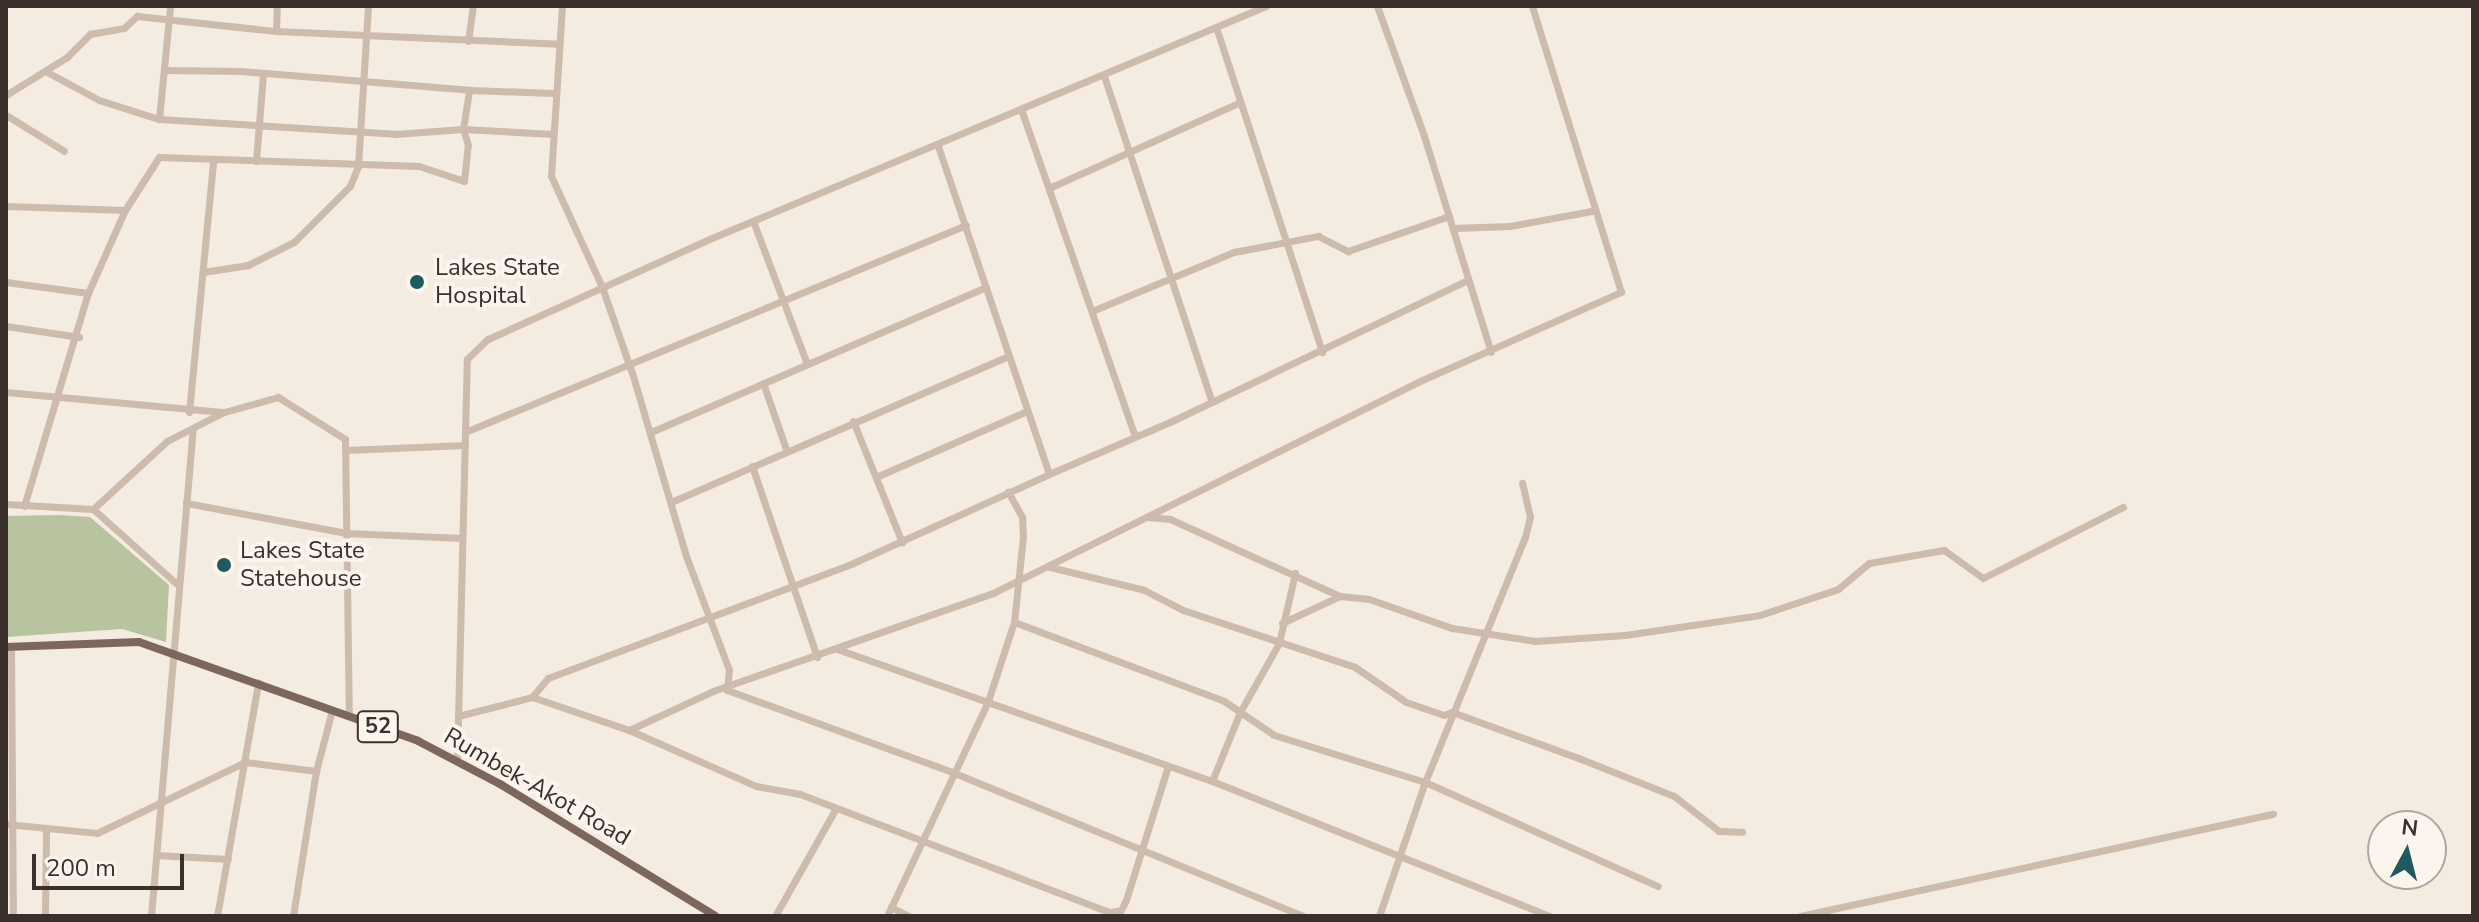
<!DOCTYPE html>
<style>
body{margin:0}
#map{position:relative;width:2479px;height:922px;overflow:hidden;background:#f4ebe1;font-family:"Nunito Sans",sans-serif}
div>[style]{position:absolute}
.green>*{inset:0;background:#b8c4a0}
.minor>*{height:7px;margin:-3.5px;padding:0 3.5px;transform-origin:3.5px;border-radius:3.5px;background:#cdbbac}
.major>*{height:8px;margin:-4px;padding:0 4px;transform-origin:4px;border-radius:4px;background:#7d675c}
.dots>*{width:22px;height:22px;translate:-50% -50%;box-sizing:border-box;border:4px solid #fbf5ee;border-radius:50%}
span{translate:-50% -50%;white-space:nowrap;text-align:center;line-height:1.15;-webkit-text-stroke:8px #fbf5ee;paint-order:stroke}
.shield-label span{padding:2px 6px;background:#fbf5ee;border:2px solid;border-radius:6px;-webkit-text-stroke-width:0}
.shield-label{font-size:22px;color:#3b302b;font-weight:700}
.poi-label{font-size:24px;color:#3b302b}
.left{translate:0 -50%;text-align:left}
.street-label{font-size:24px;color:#3b302b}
.frame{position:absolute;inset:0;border:8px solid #3b302b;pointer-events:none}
.north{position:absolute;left:2367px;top:810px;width:80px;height:80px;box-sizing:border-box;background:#fbf5ee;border:2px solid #aea6a0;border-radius:50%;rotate:7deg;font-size:22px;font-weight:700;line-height:32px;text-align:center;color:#3b302b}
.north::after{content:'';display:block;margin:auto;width:28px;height:36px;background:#1f5a5e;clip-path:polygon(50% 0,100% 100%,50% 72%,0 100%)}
.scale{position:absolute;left:32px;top:854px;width:152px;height:36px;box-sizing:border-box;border:4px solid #3b302b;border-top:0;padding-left:10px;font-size:24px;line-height:28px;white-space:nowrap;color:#3b302b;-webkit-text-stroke:6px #fbf5ee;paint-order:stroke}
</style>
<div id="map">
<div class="green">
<div style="clip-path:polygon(59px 515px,90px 517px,169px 585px,166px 642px,122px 629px,6px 637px,6px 516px)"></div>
</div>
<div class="minor">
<div style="left:562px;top:6px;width:170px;rotate:93.7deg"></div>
<div style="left:551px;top:176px;width:122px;rotate:65.3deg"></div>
<div style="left:602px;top:287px;width:94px;rotate:70.8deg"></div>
<div style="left:633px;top:376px;width:188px;rotate:73.6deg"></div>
<div style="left:686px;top:556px;width:122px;rotate:69.3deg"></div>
<div style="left:729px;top:670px;width:20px;rotate:96deg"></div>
<div style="left:727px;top:690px;width:239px;rotate:20deg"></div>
<div style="left:952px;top:772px;width:379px;rotate:22.3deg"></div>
<div style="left:1377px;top:6px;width:138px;rotate:70.1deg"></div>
<div style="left:1424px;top:136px;width:226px;rotate:72.8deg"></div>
<div style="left:1216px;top:27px;width:342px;rotate:71.9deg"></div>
<div style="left:276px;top:31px;width:282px;rotate:2.6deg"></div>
<div style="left:468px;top:41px;width:35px;rotate:-82deg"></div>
<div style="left:164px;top:70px;width:76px;rotate:0.8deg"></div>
<div style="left:240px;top:71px;width:230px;rotate:4.7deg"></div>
<div style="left:47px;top:72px;width:59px;rotate:28.3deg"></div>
<div style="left:99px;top:100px;width:63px;rotate:17.6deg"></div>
<div style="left:159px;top:119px;width:236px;rotate:3.6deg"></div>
<div style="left:395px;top:134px;width:68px;rotate:-4.2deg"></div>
<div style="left:463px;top:129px;width:39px;rotate:-81deg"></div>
<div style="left:469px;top:90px;width:85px;rotate:2deg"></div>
<div style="left:1104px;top:76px;width:343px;rotate:71.7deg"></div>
<div style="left:6px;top:95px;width:72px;rotate:-31.9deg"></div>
<div style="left:67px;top:57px;width:33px;rotate:-45deg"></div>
<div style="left:90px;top:34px;width:35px;rotate:-10deg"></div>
<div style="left:124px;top:28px;width:18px;rotate:-43deg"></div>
<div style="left:137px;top:16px;width:140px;rotate:6.2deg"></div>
<div style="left:276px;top:31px;width:25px;rotate:-88deg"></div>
<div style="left:1022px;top:112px;width:340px;rotate:70.8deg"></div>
<div style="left:6px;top:115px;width:68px;rotate:31.8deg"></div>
<div style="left:159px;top:119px;width:114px;rotate:-84.4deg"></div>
<div style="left:938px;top:146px;width:346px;rotate:71.3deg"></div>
<div style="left:1049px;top:474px;width:134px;rotate:-23.3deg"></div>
<div style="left:1172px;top:421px;width:328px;rotate:-25.5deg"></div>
<div style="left:256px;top:161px;width:87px;rotate:-85.4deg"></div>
<div style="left:1049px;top:188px;width:209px;rotate:-24.2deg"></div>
<div style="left:6px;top:206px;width:119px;rotate:1.9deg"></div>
<div style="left:753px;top:221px;width:153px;rotate:69.3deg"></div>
<div style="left:1453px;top:228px;width:57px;rotate:-2deg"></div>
<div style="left:1510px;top:226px;width:83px;rotate:-10.4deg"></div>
<div style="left:203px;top:272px;width:46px;rotate:-8.8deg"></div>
<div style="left:248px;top:265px;width:51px;rotate:-26.6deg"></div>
<div style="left:294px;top:242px;width:79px;rotate:-45deg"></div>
<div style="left:350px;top:186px;width:22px;rotate:-68deg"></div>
<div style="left:358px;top:166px;width:160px;rotate:-86.4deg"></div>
<div style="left:6px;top:282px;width:83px;rotate:7.6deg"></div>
<div style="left:1092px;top:311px;width:154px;rotate:-22.6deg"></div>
<div style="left:1234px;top:252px;width:86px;rotate:-10.8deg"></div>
<div style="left:1318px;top:236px;width:34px;rotate:27deg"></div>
<div style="left:1348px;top:251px;width:107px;rotate:-19.1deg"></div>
<div style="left:6px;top:326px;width:74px;rotate:8.6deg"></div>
<div style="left:763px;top:383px;width:70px;rotate:70.8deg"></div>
<div style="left:6px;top:392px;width:217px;rotate:5.3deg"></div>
<div style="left:189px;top:412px;width:252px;rotate:-84.5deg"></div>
<div style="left:853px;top:421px;width:131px;rotate:68deg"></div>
<div style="left:465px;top:432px;width:542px;rotate:-22.45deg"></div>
<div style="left:651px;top:432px;width:365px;rotate:-23.4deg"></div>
<div style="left:346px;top:450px;width:119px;rotate:-2.4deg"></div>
<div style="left:752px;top:466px;width:202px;rotate:71.2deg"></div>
<div style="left:876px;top:477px;width:165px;rotate:-23.6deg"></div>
<div style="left:671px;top:502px;width:367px;rotate:-23.4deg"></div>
<div style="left:186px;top:503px;width:163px;rotate:10.6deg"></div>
<div style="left:346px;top:533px;width:116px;rotate:2.5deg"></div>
<div style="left:6px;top:504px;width:87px;rotate:3.3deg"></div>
<div style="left:93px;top:509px;width:100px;rotate:-42.6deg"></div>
<div style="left:167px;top:441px;width:64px;rotate:-27deg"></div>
<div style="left:224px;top:412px;width:56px;rotate:-15.5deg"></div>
<div style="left:278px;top:397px;width:79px;rotate:32.1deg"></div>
<div style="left:345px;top:439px;width:277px;rotate:89.2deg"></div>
<div style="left:24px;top:506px;width:222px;rotate:-73.3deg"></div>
<div style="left:88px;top:293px;width:91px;rotate:-66deg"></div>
<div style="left:125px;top:210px;width:63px;rotate:-57.3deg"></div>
<div style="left:159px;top:157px;width:260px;rotate:2deg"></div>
<div style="left:419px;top:166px;width:47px;rotate:18.4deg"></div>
<div style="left:464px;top:181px;width:36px;rotate:-84deg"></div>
<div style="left:468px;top:145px;width:17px;rotate:-107deg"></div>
<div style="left:463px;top:129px;width:90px;rotate:3.2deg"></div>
<div style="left:93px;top:509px;width:114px;rotate:41.8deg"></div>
<div style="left:1148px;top:517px;width:22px;rotate:5deg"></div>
<div style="left:1170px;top:519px;width:187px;rotate:24.4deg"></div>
<div style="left:1340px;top:596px;width:29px;rotate:6deg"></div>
<div style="left:1369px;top:599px;width:88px;rotate:19.3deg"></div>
<div style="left:1452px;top:628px;width:84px;rotate:8.9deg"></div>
<div style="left:1535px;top:641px;width:90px;rotate:-3.8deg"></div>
<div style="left:1625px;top:635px;width:136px;rotate:-8.4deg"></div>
<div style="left:1760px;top:615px;width:82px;rotate:-18.4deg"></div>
<div style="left:1838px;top:589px;width:40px;rotate:-40deg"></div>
<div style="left:1869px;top:563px;width:76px;rotate:-9.8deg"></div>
<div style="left:1944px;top:550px;width:48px;rotate:35.7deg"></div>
<div style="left:1983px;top:578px;width:157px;rotate:-26.9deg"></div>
<div style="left:1050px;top:567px;width:97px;rotate:13.7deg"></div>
<div style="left:1144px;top:590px;width:44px;rotate:27.1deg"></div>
<div style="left:1183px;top:610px;width:181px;rotate:18.3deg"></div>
<div style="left:1355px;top:667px;width:62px;rotate:34.5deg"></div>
<div style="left:1406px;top:702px;width:40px;rotate:18.9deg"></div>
<div style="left:1444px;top:715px;width:9px;rotate:-21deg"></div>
<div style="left:1452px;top:712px;width:137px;rotate:20deg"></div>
<div style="left:1581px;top:759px;width:100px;rotate:21.7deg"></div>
<div style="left:1674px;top:796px;width:57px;rotate:37.9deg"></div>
<div style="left:1719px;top:831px;width:23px;rotate:2deg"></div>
<div style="left:1014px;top:622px;width:224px;rotate:20.6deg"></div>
<div style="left:1224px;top:701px;width:60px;rotate:34.2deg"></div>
<div style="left:1274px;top:735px;width:158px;rotate:17.3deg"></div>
<div style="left:1425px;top:782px;width:255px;rotate:24.1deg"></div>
<div style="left:1282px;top:623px;width:64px;rotate:-25deg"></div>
<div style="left:11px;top:646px;width:270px;rotate:89.6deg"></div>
<div style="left:837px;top:649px;width:398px;rotate:19.4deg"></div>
<div style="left:1212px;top:781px;width:364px;rotate:21.8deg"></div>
<div style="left:532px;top:697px;width:25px;rotate:-50deg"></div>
<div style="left:548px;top:678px;width:324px;rotate:-20.6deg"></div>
<div style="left:851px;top:564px;width:217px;rotate:-24.4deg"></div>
<div style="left:458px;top:716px;width:76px;rotate:-14.4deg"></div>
<div style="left:532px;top:697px;width:102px;rotate:18.8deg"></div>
<div style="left:629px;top:730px;width:139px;rotate:23.8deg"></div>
<div style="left:756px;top:786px;width:45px;rotate:10.3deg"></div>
<div style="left:800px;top:794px;width:342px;rotate:20.9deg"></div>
<div style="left:629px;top:730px;width:93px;rotate:-24.9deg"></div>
<div style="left:713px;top:691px;width:297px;rotate:-19.3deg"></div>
<div style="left:993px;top:593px;width:477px;rotate:-26.4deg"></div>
<div style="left:1420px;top:381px;width:220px;rotate:-23.9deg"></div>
<div style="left:1621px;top:292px;width:300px;rotate:-107.3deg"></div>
<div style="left:457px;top:761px;width:402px;rotate:-88.6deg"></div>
<div style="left:467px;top:359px;width:29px;rotate:-44deg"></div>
<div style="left:488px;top:339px;width:240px;rotate:-24.3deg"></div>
<div style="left:707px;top:240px;width:606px;rotate:-22.71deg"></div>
<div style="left:1212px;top:781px;width:74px;rotate:-67.9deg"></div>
<div style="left:1240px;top:712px;width:79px;rotate:-60.5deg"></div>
<div style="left:1279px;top:643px;width:72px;rotate:-77.1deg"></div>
<div style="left:6px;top:824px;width:91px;rotate:5.6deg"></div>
<div style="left:97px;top:833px;width:164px;rotate:-25.6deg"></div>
<div style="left:245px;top:762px;width:72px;rotate:7.2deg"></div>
<div style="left:156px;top:855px;width:72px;rotate:3.2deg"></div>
<div style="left:891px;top:907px;width:20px;rotate:27deg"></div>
<div style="left:1111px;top:912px;width:10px;rotate:-11deg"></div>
<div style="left:1121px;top:910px;width:11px;rotate:-63deg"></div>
<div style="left:1126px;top:900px;width:140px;rotate:-72.6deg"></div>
<div style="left:45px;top:916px;width:88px;rotate:-89.3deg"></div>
<div style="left:151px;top:916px;width:488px;rotate:-85.1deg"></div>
<div style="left:217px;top:916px;width:237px;rotate:-80deg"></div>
<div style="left:293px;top:916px;width:147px;rotate:-81deg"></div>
<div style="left:316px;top:771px;width:63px;rotate:-75.3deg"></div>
<div style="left:775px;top:916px;width:124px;rotate:-60.5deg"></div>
<div style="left:887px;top:916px;width:238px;rotate:-64.8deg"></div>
<div style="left:988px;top:701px;width:83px;rotate:-71.8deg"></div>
<div style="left:1014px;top:622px;width:86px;rotate:-84deg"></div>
<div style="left:1023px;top:536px;width:19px;rotate:-93deg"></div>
<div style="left:1022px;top:517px;width:29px;rotate:-119deg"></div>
<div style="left:1379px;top:916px;width:142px;rotate:-71.1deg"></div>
<div style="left:1425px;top:782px;width:265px;rotate:-67.8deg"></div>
<div style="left:1525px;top:537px;width:21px;rotate:-76deg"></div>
<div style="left:1530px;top:517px;width:35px;rotate:-103deg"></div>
<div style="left:1800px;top:916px;width:484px;rotate:-12.2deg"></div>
</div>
<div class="major">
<div style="left:6px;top:647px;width:133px;rotate:-2.2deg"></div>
<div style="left:139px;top:642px;width:296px;rotate:19.5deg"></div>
<div style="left:418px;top:741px;width:93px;rotate:27.7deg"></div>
<div style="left:500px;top:784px;width:252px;rotate:31.5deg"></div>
</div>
<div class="dots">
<div style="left:417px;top:282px;background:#1f5a5e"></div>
<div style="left:224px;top:565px;background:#1f5a5e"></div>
</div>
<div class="shield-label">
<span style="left:378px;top:727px">52</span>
</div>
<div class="poi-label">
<span class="left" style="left:435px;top:282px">Lakes State<br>Hospital</span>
<span class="left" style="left:240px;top:565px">Lakes State<br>Statehouse</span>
</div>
<div class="street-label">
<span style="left:537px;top:787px;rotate:30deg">Rumbek-Akot Road</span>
</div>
<div class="frame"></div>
<div class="north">N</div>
<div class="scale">200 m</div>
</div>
